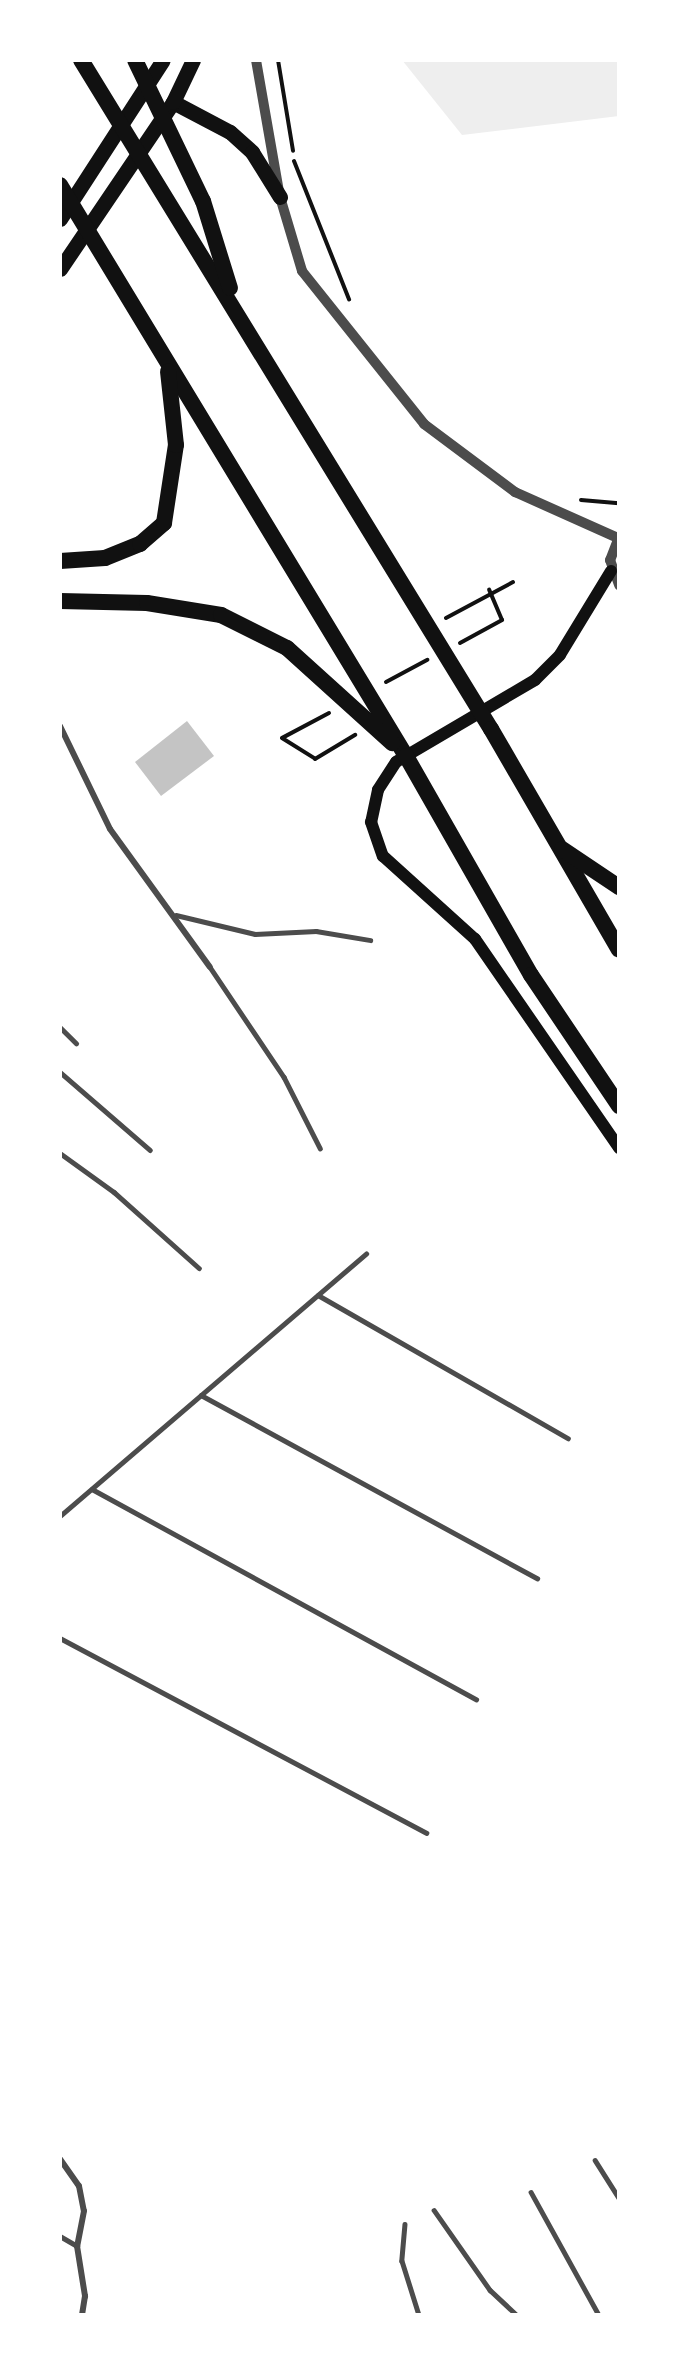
<!DOCTYPE html>
<style>
body{margin:0}
#map{position:relative;width:679px;height:2375px;overflow:hidden;background:#fff;font-family:"Sofia Sans Condensed",sans-serif}
div>[style]{position:absolute}
.green>*{inset:0;background:#eee}
.building>*{inset:0;background:#c4c4c4}
.path>*{height:4px;margin:-2px;padding:0 2px;transform-origin:2px;border-radius:2px;background:#111}
.service>*{height:4.5px;margin:-2.25px;padding:0 2.25px;transform-origin:2.25px;border-radius:2.25px;background:#4c4c4c}
.minor>*{height:6px;margin:-3px;padding:0 3px;transform-origin:3px;border-radius:3px;background:#4c4c4c}
.tertiary>*{height:10px;margin:-5px;padding:0 5px;transform-origin:5px;border-radius:5px;background:#4c4c4c}
.secondary>*{height:12px;margin:-6px;padding:0 6px;transform-origin:6px;border-radius:6px;background:#111}
.primary>*{height:15px;margin:-7.5px;padding:0 7.5px;transform-origin:7.5px;border-radius:7.5px;background:#111}
.trunk>*{height:16px;margin:-8px;padding:0 8px;transform-origin:8px;border-radius:8px;background:#111}
span{translate:-50% -50%;white-space:nowrap;text-align:center;line-height:1.15;-webkit-text-stroke:4.5px #fff;paint-order:stroke}
.frame{position:absolute;inset:0;border:62px solid #fff;pointer-events:none}
</style>
<div id="map">
<div class="green">
<div style="clip-path:polygon(402px 60px,619px 60px,619px 116px,462px 135px)"></div>
</div>
<div class="building">
<div style="clip-path:polygon(187px 721px,214px 756px,161px 796px,135px 762px)"></div>
</div>
<div class="path">
<div style="left:278px;top:60px;width:92px;rotate:80.6deg"></div>
<div style="left:294px;top:161px;width:149px;rotate:68.3deg"></div>
<div style="left:581px;top:500px;width:38px;rotate:5deg"></div>
<div style="left:446px;top:618px;width:76px;rotate:-28.2deg"></div>
<div style="left:460px;top:643px;width:48px;rotate:-28.7deg"></div>
<div style="left:502px;top:620px;width:33px;rotate:-113deg"></div>
<div style="left:386px;top:682px;width:47px;rotate:-28.2deg"></div>
<div style="left:329px;top:713px;width:53px;rotate:152deg"></div>
<div style="left:282px;top:738px;width:39px;rotate:32deg"></div>
<div style="left:315px;top:759px;width:47px;rotate:-31deg"></div>
</div>
<div class="service">
<div style="left:176px;top:915px;width:81px;rotate:13.5deg"></div>
<div style="left:255px;top:934px;width:61px;rotate:-2.8deg"></div>
<div style="left:316px;top:931px;width:55px;rotate:9.5deg"></div>
<div style="left:210px;top:967px;width:133px;rotate:56.1deg"></div>
<div style="left:284px;top:1077px;width:80px;rotate:63.1deg"></div>
<div style="left:60px;top:1027px;width:23px;rotate:45deg"></div>
<div style="left:60px;top:1072px;width:119px;rotate:40.9deg"></div>
<div style="left:60px;top:1153px;width:67px;rotate:35.8deg"></div>
<div style="left:114px;top:1192px;width:114px;rotate:41.8deg"></div>
<div style="left:318px;top:1295px;width:288px;rotate:29.8deg"></div>
<div style="left:201px;top:1395px;width:383px;rotate:28.6deg"></div>
<div style="left:92px;top:1489px;width:438px;rotate:28.7deg"></div>
<div style="left:60px;top:1516px;width:403px;rotate:-40.6deg"></div>
<div style="left:60px;top:1638px;width:415px;rotate:28deg"></div>
<div style="left:595px;top:2160px;width:45px;rotate:57.7deg"></div>
<div style="left:531px;top:2192px;width:141px;rotate:61.1deg"></div>
<div style="left:434px;top:2210px;width:98px;rotate:55deg"></div>
<div style="left:490px;top:2290px;width:37px;rotate:43deg"></div>
<div style="left:405px;top:2224px;width:37px;rotate:95deg"></div>
<div style="left:402px;top:2261px;width:57px;rotate:72.5deg"></div>
<div style="left:60px;top:2236px;width:20px;rotate:30deg"></div>
</div>
<div class="minor">
<div style="left:60px;top:726px;width:114px;rotate:64.1deg"></div>
<div style="left:110px;top:829px;width:170px;rotate:54.1deg"></div>
<div style="left:60px;top:2159px;width:33px;rotate:55deg"></div>
<div style="left:79px;top:2186px;width:25px;rotate:79deg"></div>
<div style="left:84px;top:2211px;width:36px;rotate:101deg"></div>
<div style="left:77px;top:2246px;width:51px;rotate:80.9deg"></div>
<div style="left:85px;top:2296px;width:19px;rotate:99deg"></div>
</div>
<div class="tertiary">
<div style="left:256px;top:60px;width:139px;rotate:80.1deg"></div>
<div style="left:280px;top:197px;width:77px;rotate:73.4deg"></div>
<div style="left:302px;top:271px;width:196px;rotate:51.4deg"></div>
<div style="left:424px;top:424px;width:114px;rotate:36.8deg"></div>
<div style="left:515px;top:492px;width:113px;rotate:24.1deg"></div>
<div style="left:619px;top:537px;width:25px;rotate:111deg"></div>
<div style="left:610px;top:560px;width:27px;rotate:70deg"></div>
</div>
<div class="secondary">
<div style="left:611px;top:571px;width:98px;rotate:121.3deg"></div>
<div style="left:560px;top:655px;width:35px;rotate:135deg"></div>
<div style="left:535px;top:680px;width:161px;rotate:149.5deg"></div>
<div style="left:396px;top:762px;width:33px;rotate:123deg"></div>
<div style="left:378px;top:790px;width:33px;rotate:102deg"></div>
<div style="left:371px;top:822px;width:36px;rotate:71deg"></div>
<div style="left:383px;top:856px;width:124px;rotate:42.1deg"></div>
<div style="left:475px;top:939px;width:254px;rotate:55.4deg"></div>
</div>
<div class="primary">
<div style="left:173px;top:102px;width:64px;rotate:27.8deg"></div>
<div style="left:230px;top:132px;width:30px;rotate:42deg"></div>
<div style="left:252px;top:152px;width:53px;rotate:58.1deg"></div>
<div style="left:60px;top:219px;width:189px;rotate:-57.1deg"></div>
<div style="left:60px;top:269px;width:202px;rotate:-55.9deg"></div>
<div style="left:173px;top:102px;width:47px;rotate:-64.5deg"></div>
</div>
<div class="trunk">
<div style="left:81px;top:60px;width:785px;rotate:58.5deg"></div>
<div style="left:491px;top:729px;width:255px;rotate:59.9deg"></div>
<div style="left:135px;top:60px;width:157px;rotate:64.3deg"></div>
<div style="left:203px;top:201px;width:91px;rotate:72.8deg"></div>
<div style="left:60px;top:185px;width:668px;rotate:58.79deg"></div>
<div style="left:406px;top:756px;width:252px;rotate:60.3deg"></div>
<div style="left:531px;top:975px;width:158px;rotate:56.1deg"></div>
<div style="left:60px;top:561px;width:45px;rotate:-3.8deg"></div>
<div style="left:105px;top:558px;width:38px;rotate:-22deg"></div>
<div style="left:140px;top:544px;width:32px;rotate:-41deg"></div>
<div style="left:164px;top:523px;width:79px;rotate:-81.3deg"></div>
<div style="left:176px;top:445px;width:74px;rotate:-96.2deg"></div>
<div style="left:60px;top:601px;width:87px;rotate:1.3deg"></div>
<div style="left:147px;top:603px;width:75px;rotate:9.2deg"></div>
<div style="left:221px;top:615px;width:74px;rotate:26.6deg"></div>
<div style="left:287px;top:648px;width:142px;rotate:42.1deg"></div>
<div style="left:562px;top:849px;width:69px;rotate:33.7deg"></div>
</div>
<div class="frame"></div>
</div>
